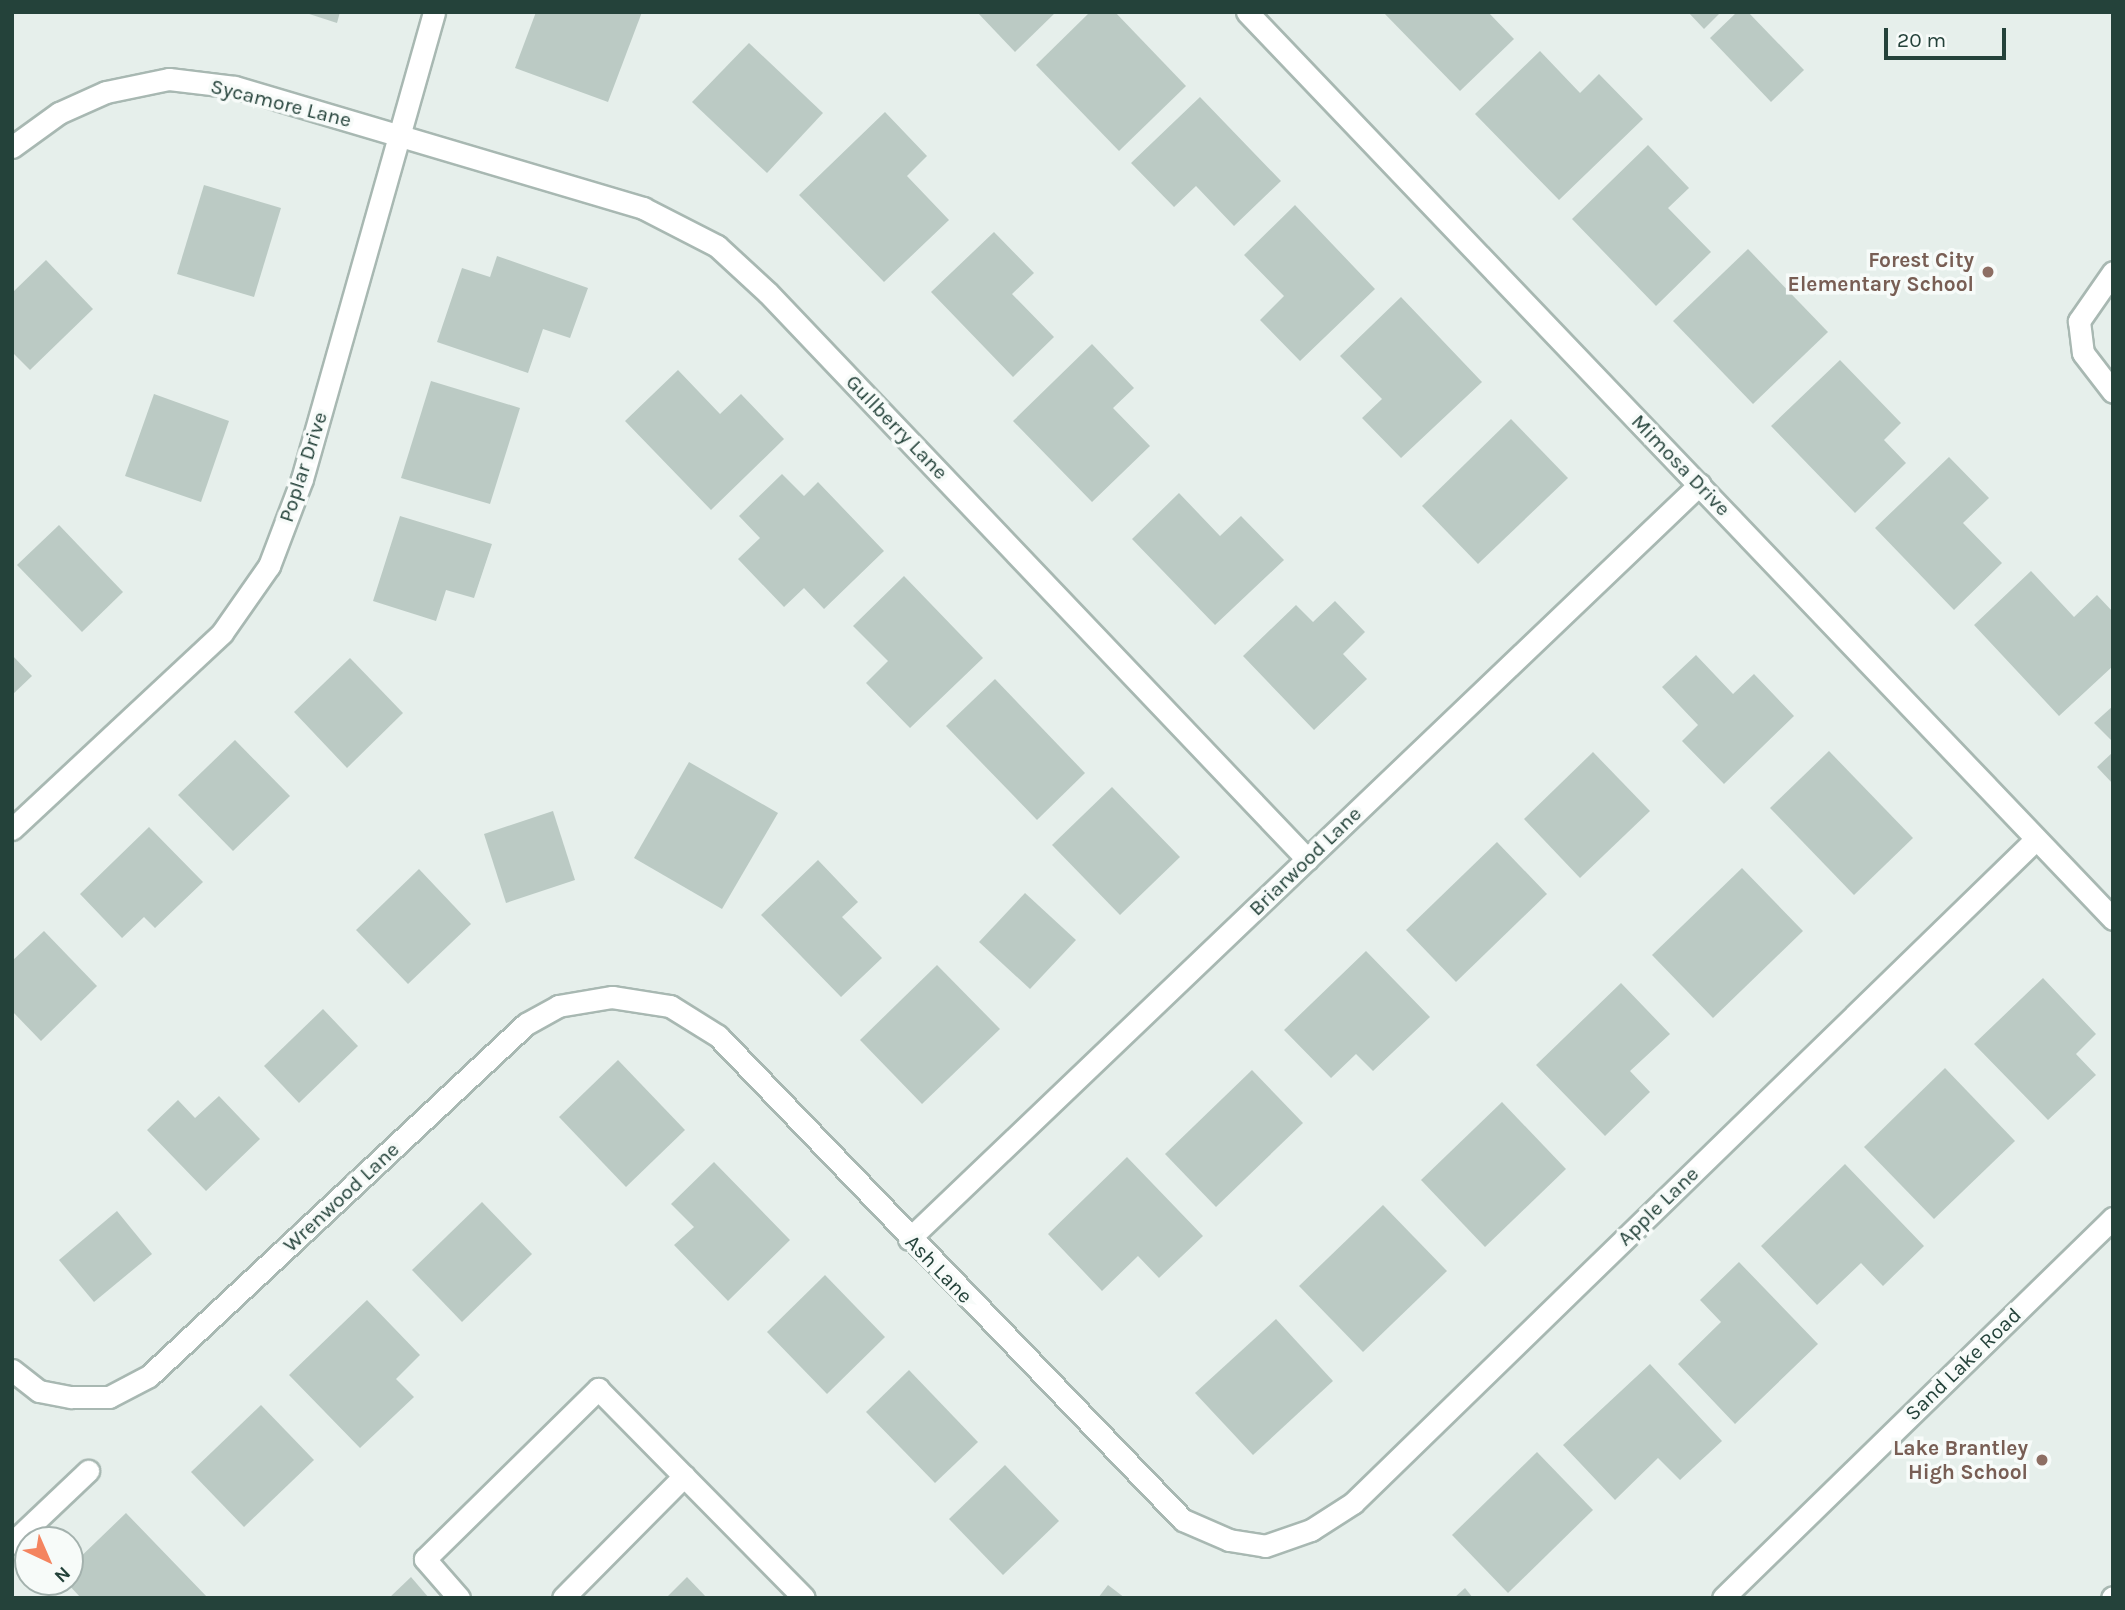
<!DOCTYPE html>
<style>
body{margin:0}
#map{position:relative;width:2125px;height:1610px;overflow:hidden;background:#e6efeb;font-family:Karla,sans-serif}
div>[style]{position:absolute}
.building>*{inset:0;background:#bbcac4}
.roads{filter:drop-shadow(2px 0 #a8b8b2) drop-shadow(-2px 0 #a8b8b2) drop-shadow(0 2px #a8b8b2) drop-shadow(0 -2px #a8b8b2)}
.minor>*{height:21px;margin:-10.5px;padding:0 10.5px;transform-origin:10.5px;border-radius:10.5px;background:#fff}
.dots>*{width:19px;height:19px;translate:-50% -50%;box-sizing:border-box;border:4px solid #f7fbf9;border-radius:50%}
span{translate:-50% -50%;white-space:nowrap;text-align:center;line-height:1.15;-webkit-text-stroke:7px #f7fbf9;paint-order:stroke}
.street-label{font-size:21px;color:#24423a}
.education-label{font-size:21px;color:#785e54;font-weight:700}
.right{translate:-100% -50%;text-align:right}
.frame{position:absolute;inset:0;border:14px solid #24423a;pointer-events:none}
.north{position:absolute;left:14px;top:1526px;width:70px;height:70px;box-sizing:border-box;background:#f7fbf9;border:2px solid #a3b1ad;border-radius:50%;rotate:136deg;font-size:19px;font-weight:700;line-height:28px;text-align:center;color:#24423a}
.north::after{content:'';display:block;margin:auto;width:24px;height:32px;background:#f4845f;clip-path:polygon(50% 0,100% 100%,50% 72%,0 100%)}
.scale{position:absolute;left:1884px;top:28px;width:122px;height:32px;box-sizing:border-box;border:4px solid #24423a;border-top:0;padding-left:9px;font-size:21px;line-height:24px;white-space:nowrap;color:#24423a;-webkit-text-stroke:5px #f7fbf9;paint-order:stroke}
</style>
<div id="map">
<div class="building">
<div style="clip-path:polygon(303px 12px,340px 12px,337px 23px)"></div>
<div style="clip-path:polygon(536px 12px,642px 12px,608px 102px,515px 68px)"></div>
<div style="clip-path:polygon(977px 12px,1056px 12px,1015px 52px)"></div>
<div style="clip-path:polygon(1090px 12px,1115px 12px,1186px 86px,1119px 151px,1036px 65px)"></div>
<div style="clip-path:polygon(1383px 12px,1488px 12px,1514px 39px,1460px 91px)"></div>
<div style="clip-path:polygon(1688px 12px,1721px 12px,1704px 29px)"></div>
<div style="clip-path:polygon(1737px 12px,1748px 12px,1804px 70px,1771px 102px,1710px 38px)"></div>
<div style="clip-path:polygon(749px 43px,823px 113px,767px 173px,692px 102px)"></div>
<div style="clip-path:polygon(1540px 51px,1580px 93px,1599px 74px,1643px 119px,1559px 200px,1475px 114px)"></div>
<div style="clip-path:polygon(1200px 97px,1281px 181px,1234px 226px,1196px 186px,1174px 207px,1131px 163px)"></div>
<div style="clip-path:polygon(885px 112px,927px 156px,907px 176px,949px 220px,884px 282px,799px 195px)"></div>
<div style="clip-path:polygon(1648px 145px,1689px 188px,1668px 208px,1711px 252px,1656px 306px,1572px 219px)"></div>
<div style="clip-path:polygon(204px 185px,281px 208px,254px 297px,177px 274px)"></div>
<div style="clip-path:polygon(1295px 205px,1375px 289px,1300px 361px,1260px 320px,1284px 296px,1244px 255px)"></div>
<div style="clip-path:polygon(994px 232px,1034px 273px,1012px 294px,1054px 337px,1013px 377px,931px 292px)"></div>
<div style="clip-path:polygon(1748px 249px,1828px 332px,1753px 404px,1673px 321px)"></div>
<div style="clip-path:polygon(497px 256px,588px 288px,570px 338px,543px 329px,528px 373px,437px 342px,462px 268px,490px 277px)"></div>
<div style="clip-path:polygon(46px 260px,93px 309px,30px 370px,12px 352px,12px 293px)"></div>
<div style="clip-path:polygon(1401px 297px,1482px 382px,1401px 458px,1362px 418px,1382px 399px,1340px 356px)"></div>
<div style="clip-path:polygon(1092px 344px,1134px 388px,1113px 408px,1150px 446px,1092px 502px,1013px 421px)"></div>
<div style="clip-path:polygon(1840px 360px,1901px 423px,1884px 440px,1906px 463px,1855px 513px,1771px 426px)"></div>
<div style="clip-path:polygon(678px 370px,720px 414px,741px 394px,784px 439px,711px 510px,625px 421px)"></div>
<div style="clip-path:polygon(431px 381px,520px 408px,490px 504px,401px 478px)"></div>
<div style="clip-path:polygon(154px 394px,229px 421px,201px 502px,125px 476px)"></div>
<div style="clip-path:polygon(1511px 419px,1568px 478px,1478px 564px,1422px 506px)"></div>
<div style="clip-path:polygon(1949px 457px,1989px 498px,1963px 523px,2002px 563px,1954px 610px,1875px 528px)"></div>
<div style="clip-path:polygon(782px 474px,804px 496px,818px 482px,884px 551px,824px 609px,804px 588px,784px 607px,738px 559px,760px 538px,739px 516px)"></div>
<div style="clip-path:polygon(1179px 493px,1220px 536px,1241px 516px,1284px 560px,1215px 625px,1132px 539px)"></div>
<div style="clip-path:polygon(400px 516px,492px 544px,474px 598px,446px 590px,436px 621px,373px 601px)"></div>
<div style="clip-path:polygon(59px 525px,123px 592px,82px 632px,17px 565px)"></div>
<div style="clip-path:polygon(2031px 571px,2074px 617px,2097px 595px,2113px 612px,2113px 666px,2059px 716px,1974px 625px)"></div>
<div style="clip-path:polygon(904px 576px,983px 658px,910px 728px,866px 683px,888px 661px,853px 626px)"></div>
<div style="clip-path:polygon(1335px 601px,1365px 632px,1343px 654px,1367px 679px,1314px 730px,1243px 656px,1296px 605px,1313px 622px)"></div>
<div style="clip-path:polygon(12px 655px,32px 676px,12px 695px)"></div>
<div style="clip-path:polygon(1696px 655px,1733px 694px,1754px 674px,1794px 716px,1724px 784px,1682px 741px,1698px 725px,1662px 687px)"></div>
<div style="clip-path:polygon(350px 658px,403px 713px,347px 768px,294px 712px)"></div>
<div style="clip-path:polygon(995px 679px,1085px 773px,1037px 820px,946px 726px)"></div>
<div style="clip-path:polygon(2113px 706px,2113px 742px,2094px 723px)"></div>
<div style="clip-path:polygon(235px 740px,290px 796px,233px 851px,178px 795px)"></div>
<div style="clip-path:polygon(1829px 751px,1913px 838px,1854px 895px,1770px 808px)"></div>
<div style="clip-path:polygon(1593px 752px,1650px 811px,1580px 878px,1524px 819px)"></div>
<div style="clip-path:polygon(2113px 752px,2113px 784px,2097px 767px)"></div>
<div style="clip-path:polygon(689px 762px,778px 813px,722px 909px,634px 858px)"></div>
<div style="clip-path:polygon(1112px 787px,1180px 857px,1120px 915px,1052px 845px)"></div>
<div style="clip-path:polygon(553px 811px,575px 880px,506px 903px,484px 834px)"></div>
<div style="clip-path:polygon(149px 827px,203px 882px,155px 928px,144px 917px,122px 938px,80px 894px)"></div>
<div style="clip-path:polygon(1497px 842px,1547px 894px,1456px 982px,1406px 930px)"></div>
<div style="clip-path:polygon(818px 860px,858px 902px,842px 917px,882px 958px,841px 997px,761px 915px)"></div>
<div style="clip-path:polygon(1742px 868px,1803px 931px,1713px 1018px,1652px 955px)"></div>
<div style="clip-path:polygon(419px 869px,471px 924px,408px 984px,356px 930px)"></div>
<div style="clip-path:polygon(1025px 893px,1076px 940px,1030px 989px,979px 942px)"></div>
<div style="clip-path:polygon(44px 931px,97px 986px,41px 1041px,12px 1011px,12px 961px)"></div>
<div style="clip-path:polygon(1366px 951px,1430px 1017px,1373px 1071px,1356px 1054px,1331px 1078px,1284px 1030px)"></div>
<div style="clip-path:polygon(937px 965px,1000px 1029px,922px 1104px,860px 1040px)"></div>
<div style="clip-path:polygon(2043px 978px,2096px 1034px,2076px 1054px,2096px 1075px,2048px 1120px,1974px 1044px)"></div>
<div style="clip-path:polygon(1621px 983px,1670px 1034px,1630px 1071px,1650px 1092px,1605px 1136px,1536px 1065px)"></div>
<div style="clip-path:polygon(323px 1009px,358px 1046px,299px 1103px,264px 1066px)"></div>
<div style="clip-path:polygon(618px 1060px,685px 1130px,626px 1187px,559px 1117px)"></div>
<div style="clip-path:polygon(1945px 1068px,2015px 1141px,1934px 1219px,1864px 1147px)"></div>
<div style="clip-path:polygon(1252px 1070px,1303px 1123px,1216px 1207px,1165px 1154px)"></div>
<div style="clip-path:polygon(219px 1096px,260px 1139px,206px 1191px,147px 1130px,178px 1100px,195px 1118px)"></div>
<div style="clip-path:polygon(1502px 1102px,1566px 1169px,1485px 1247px,1421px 1180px)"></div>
<div style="clip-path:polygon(1127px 1157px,1203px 1236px,1159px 1278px,1138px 1256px,1102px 1291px,1048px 1234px)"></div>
<div style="clip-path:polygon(714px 1162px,790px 1240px,728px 1301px,674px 1245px,694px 1227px,671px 1204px)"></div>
<div style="clip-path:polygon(1845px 1164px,1924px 1246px,1883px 1286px,1861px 1263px,1817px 1305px,1761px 1246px)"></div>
<div style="clip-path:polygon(482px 1202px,532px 1254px,462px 1322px,412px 1270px)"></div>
<div style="clip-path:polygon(1383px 1205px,1447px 1271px,1363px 1352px,1299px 1286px)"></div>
<div style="clip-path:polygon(117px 1211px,152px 1254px,94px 1302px,59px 1260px)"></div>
<div style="clip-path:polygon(1739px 1262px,1818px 1344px,1735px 1424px,1678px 1364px,1721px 1322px,1700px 1300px)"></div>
<div style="clip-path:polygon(825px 1275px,885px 1337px,827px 1394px,767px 1332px)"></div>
<div style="clip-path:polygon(367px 1300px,420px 1355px,396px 1379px,414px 1397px,360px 1448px,289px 1375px)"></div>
<div style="clip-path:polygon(1276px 1319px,1333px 1381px,1253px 1455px,1195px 1393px)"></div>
<div style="clip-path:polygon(1650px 1364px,1722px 1441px,1680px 1480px,1658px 1458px,1615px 1500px,1563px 1445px)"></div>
<div style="clip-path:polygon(909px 1370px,978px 1442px,935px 1483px,866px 1412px)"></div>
<div style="clip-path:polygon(261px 1405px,314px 1460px,244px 1527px,191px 1472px)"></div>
<div style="clip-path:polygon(1537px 1452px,1593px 1510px,1508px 1593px,1452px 1535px)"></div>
<div style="clip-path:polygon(1005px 1465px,1059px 1521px,1003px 1575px,949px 1519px)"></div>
<div style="clip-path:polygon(126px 1513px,208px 1598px,81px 1598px,66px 1582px,70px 1582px,70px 1567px)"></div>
<div style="clip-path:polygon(411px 1577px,429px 1598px,389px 1598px)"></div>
<div style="clip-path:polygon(687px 1577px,707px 1598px,666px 1598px)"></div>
<div style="clip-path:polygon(1108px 1585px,1125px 1598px,1098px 1598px)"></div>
<div style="clip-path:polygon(1465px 1588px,1473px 1598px,1454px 1598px)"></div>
</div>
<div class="roads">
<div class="minor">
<div style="left:1247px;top:12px;width:1254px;rotate:46.32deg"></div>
<div style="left:12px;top:147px;width:58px;rotate:-35.9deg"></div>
<div style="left:59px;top:113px;width:51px;rotate:-24.1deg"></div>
<div style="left:106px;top:92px;width:64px;rotate:-11.7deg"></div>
<div style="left:169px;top:79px;width:66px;rotate:6.9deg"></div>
<div style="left:235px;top:87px;width:426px;rotate:16.5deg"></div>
<div style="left:643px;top:208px;width:83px;rotate:27.2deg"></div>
<div style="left:717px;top:246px;width:69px;rotate:42.7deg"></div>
<div style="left:768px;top:293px;width:782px;rotate:46.4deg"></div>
<div style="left:2113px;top:272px;width:60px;rotate:124.8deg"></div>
<div style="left:2079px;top:321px;width:32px;rotate:83deg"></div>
<div style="left:2083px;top:353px;width:49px;rotate:52.4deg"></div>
<div style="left:12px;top:829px;width:287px;rotate:-43deg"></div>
<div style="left:222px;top:633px;width:82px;rotate:-55deg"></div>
<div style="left:269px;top:566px;width:93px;rotate:-69.2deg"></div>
<div style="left:302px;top:479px;width:485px;rotate:-74.2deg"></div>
<div style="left:909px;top:1239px;width:1093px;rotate:-43.67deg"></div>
<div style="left:12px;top:1370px;width:34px;rotate:38deg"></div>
<div style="left:39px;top:1391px;width:33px;rotate:11deg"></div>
<div style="left:71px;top:1397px;width:38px"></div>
<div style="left:109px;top:1397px;width:45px;rotate:-27.7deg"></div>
<div style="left:149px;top:1376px;width:516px;rotate:-43.04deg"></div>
<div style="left:526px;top:1024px;width:37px;rotate:-29deg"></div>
<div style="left:558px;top:1006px;width:55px;rotate:-9.5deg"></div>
<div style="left:612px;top:997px;width:59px;rotate:8.8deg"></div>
<div style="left:670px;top:1006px;width:57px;rotate:32deg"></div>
<div style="left:718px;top:1036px;width:671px;rotate:46.15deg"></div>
<div style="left:1183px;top:1520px;width:50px;rotate:23.5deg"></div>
<div style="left:1229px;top:1540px;width:36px;rotate:9deg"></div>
<div style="left:1265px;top:1546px;width:49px;rotate:-19.2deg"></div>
<div style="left:1311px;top:1530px;width:50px;rotate:-32.7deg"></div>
<div style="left:1353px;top:1503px;width:951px;rotate:-44.19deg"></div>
<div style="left:12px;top:1543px;width:105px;rotate:-43.5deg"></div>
<div style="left:459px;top:1598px;width:52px;rotate:-131.1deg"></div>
<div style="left:425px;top:1559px;width:243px;rotate:-44.5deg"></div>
<div style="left:598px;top:1389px;width:293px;rotate:45.4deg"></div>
<div style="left:563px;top:1598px;width:172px;rotate:-45.2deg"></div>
<div style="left:1723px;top:1598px;width:545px;rotate:-44.26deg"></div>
<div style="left:2112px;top:1598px;width:1px;rotate:-45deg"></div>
</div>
</div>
<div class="dots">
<div style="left:1988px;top:272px;background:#8d6e63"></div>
<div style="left:2042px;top:1460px;background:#8d6e63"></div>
</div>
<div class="street-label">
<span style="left:281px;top:103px;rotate:14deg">Sycamore Lane</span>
<span style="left:897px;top:427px;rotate:46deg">Gullberry Lane</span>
<span style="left:1681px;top:465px;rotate:46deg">Mimosa Drive</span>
<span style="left:303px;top:467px;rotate:-72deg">Poplar Drive</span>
<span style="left:1305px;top:861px;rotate:-44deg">Briarwood Lane</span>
<span style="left:341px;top:1197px;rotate:-43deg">Wrenwood Lane</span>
<span style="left:1658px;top:1206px;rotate:-44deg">Apple Lane</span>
<span style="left:939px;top:1269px;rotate:46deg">Ash Lane</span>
<span style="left:1963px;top:1364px;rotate:-44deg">Sand Lake Road</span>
</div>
<div class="education-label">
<span class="right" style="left:1974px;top:272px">Forest City<br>Elementary School</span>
<span class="right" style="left:2028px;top:1460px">Lake Brantley<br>High School</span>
</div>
<div class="frame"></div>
<div class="north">N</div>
<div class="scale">20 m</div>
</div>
